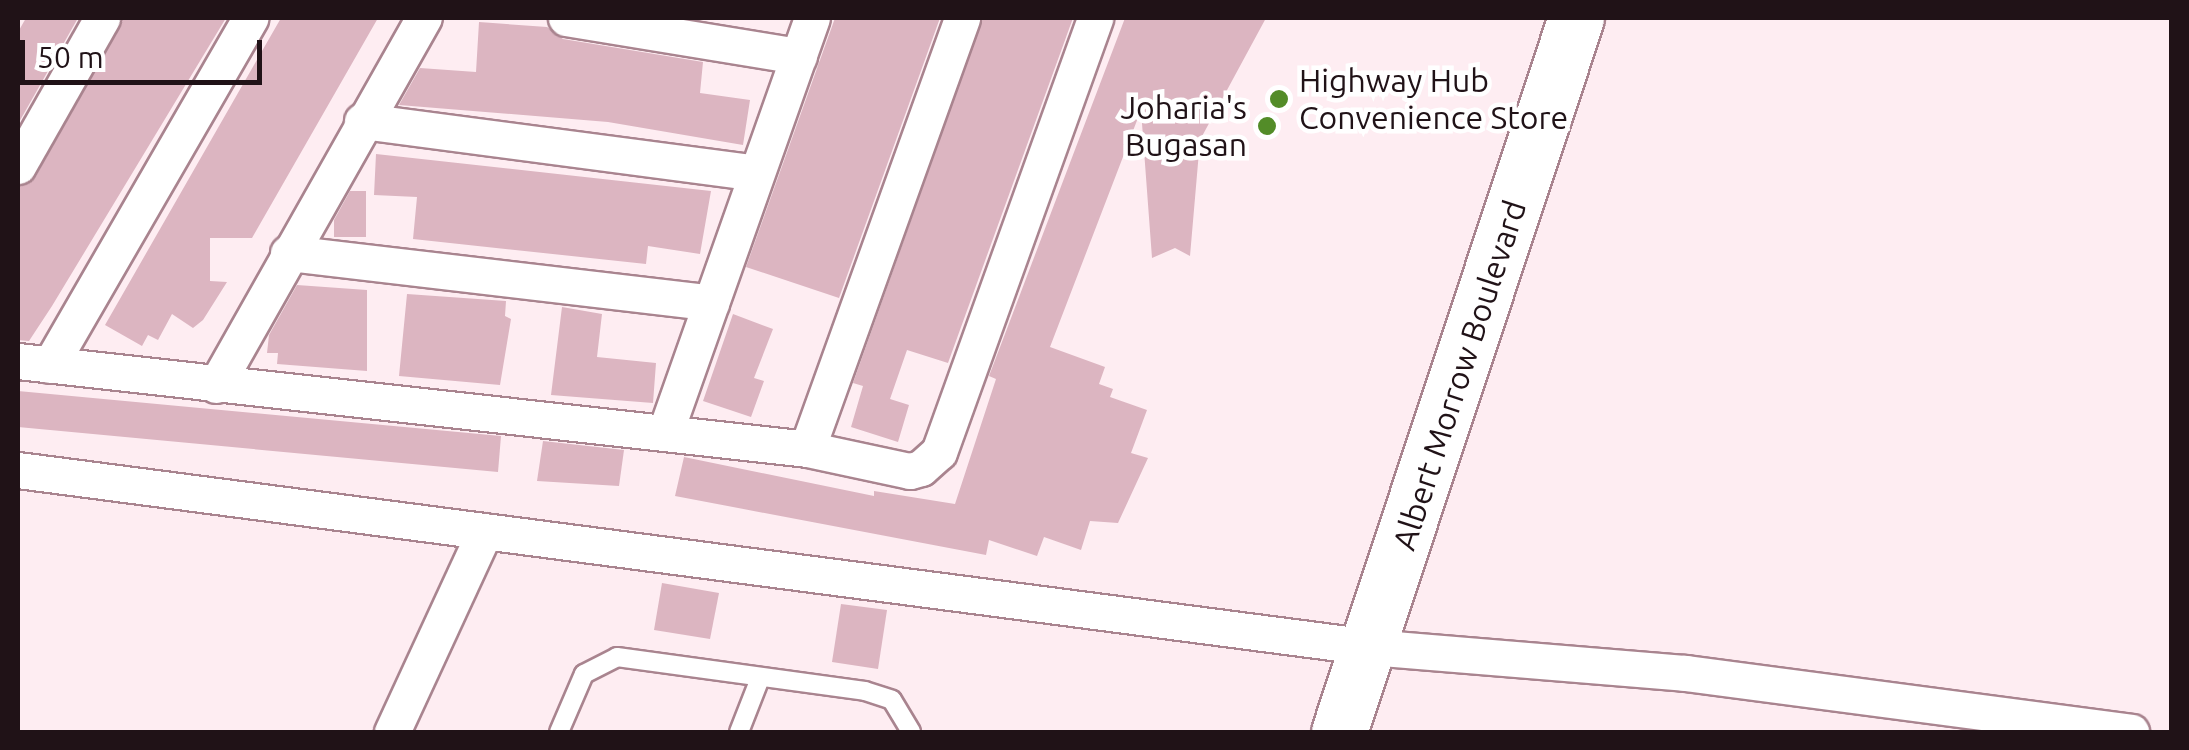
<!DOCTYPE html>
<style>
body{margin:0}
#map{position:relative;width:2189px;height:750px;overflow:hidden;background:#feedf2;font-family:Ubuntu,sans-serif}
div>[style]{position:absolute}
.building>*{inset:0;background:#dcb5c1}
.roads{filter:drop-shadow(2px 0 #a9848f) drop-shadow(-2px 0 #a9848f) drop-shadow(0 2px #a9848f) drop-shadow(0 -2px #a9848f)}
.service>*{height:18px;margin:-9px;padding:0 9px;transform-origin:9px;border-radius:9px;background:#fff}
.minor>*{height:35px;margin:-17.5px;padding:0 17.5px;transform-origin:17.5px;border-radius:17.5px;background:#fff}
.primary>*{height:55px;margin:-27.5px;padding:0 27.5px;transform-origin:27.5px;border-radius:27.5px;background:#fff}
.dots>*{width:28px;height:28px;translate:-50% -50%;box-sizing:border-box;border:5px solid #fff;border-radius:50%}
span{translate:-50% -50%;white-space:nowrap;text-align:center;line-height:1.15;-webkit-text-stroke:9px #fff;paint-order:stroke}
.poi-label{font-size:32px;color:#201217}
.left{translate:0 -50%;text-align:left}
.right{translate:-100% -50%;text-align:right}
.street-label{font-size:32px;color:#201217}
.frame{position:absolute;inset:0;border:20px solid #201217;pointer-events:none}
.scale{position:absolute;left:20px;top:40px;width:242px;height:45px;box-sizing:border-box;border:5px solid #201217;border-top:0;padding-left:12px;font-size:30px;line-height:35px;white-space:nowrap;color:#201217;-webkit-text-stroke:8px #fff;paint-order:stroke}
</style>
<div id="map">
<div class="building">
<div style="clip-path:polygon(26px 18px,78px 18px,18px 124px,18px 32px)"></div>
<div style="clip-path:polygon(123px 18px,226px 18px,52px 306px,29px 341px,18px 340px,18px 187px,36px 176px)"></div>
<div style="clip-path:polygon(281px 18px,378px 18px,252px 238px,210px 238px,210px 281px,227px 282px,203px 320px,193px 328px,172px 314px,158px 340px,148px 335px,142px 346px,105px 325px)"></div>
<div style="clip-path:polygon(835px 18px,940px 18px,839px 298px,746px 267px)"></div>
<div style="clip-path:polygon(983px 18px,1073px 18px,948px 363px,907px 350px,890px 399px,909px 405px,898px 442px,851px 427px,863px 386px,853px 383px)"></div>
<div style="clip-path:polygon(1125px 18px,1266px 18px,1200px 140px,1190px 256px,1175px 248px,1152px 258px,1141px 110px,1050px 347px,1105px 367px,1099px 384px,1113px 389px,1110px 397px,1147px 410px,1131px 453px,1148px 458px,1118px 523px,1090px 521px,1081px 550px,1044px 537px,1037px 556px,989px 540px,986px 555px,675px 496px,684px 457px,874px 496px,874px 491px,955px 504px,996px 379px,989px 376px)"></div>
<div style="clip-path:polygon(479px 22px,547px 27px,563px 39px,703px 62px,700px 93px,750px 100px,743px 145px,608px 122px,399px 105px,420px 68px,476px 72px)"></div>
<div style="clip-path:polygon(376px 154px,711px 191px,700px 254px,648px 246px,646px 264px,413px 239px,417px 197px,374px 195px)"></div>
<div style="clip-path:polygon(350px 191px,366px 191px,366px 237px,334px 237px,334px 220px)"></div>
<div style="clip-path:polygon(297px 285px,367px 290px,367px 371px,277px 364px,278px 353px,267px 353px,269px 335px)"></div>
<div style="clip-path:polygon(407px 294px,506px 301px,505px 316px,511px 319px,500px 385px,399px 376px)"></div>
<div style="clip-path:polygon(562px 307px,602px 314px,597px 357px,656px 363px,653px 403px,551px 395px)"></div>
<div style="clip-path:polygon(733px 314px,773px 329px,754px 378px,764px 381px,751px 417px,703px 401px)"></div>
<div style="clip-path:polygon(18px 391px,501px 436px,498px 472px,18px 427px)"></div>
<div style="clip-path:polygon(543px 441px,624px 450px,619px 486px,537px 481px)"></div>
<div style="clip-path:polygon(662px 583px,719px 593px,710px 639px,654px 630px)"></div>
<div style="clip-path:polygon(841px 604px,887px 610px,878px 669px,832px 662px)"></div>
</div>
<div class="roads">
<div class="service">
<div style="left:559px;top:732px;width:63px;rotate:-66.7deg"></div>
<div style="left:584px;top:674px;width:37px;rotate:-27deg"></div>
<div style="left:617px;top:657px;width:250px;rotate:7.8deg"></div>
<div style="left:865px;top:691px;width:28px;rotate:18deg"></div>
<div style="left:892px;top:700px;width:37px;rotate:59deg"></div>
<div style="left:739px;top:732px;width:55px;rotate:-68.6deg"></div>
</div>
<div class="minor">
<div style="left:566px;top:18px;width:236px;rotate:9.3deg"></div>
<div style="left:362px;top:121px;width:396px;rotate:7.5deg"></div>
<div style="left:18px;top:166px;width:170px;rotate:-60.4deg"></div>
<div style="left:288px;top:253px;width:426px;rotate:6.7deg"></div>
<div style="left:18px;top:361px;width:794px;rotate:6.36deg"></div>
<div style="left:807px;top:449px;width:105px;rotate:12.1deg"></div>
<div style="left:910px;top:471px;width:11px;rotate:-15deg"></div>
<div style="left:921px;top:468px;width:24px;rotate:-42deg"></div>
<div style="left:939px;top:452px;width:461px;rotate:-70.2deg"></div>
<div style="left:50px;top:365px;width:401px;rotate:-60deg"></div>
<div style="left:216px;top:385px;width:422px;rotate:-60.5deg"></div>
<div style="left:665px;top:433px;width:440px;rotate:-70.5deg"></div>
<div style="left:807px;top:449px;width:458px;rotate:-70.2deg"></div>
<div style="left:18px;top:470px;width:1363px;rotate:7.46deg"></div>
<div style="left:1369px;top:647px;width:317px;rotate:4.7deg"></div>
<div style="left:1685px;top:673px;width:450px;rotate:7.5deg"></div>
<div style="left:392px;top:732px;width:221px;rotate:-65.2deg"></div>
</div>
<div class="primary">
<div style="left:1339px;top:732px;width:752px;rotate:-71.64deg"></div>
</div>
</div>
<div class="dots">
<div style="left:1279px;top:99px;background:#538c28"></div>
<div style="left:1267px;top:126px;background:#538c28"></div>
</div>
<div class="poi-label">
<span class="left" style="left:1299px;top:99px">Highway Hub<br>Convenience Store</span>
<span class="right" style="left:1247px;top:126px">Joharia's<br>Bugasan</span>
</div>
<div class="street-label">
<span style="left:1459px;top:375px;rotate:-72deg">Albert Morrow Boulevard</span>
</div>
<div class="frame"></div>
<div class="scale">50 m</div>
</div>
